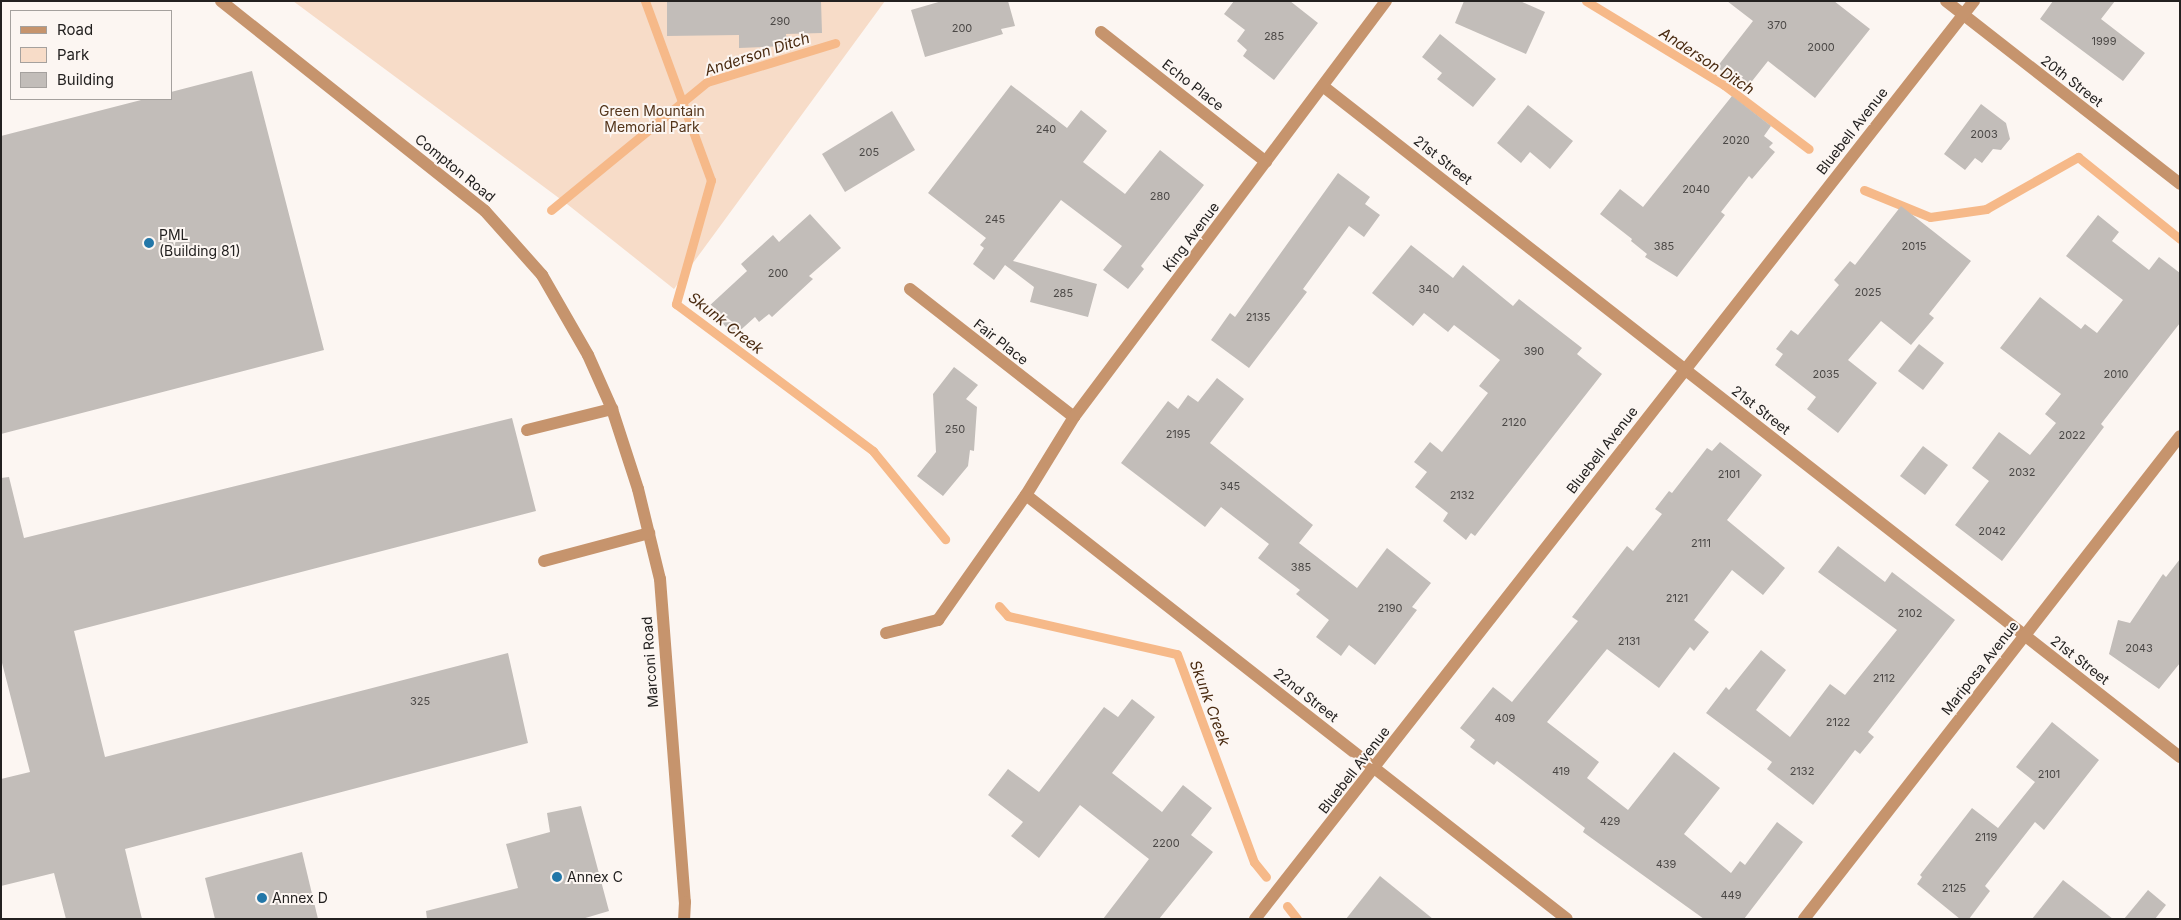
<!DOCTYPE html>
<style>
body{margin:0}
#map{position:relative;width:2181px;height:920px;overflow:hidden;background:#fcf6f2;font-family:Inter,sans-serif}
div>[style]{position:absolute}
.green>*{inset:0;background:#f7dcc8}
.stream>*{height:9px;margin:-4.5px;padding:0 4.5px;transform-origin:4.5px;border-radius:4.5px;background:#f6b989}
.building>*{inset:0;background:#c2bdb9}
.minor>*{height:12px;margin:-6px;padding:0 6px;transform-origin:6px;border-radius:6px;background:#c6946d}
.dots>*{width:14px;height:14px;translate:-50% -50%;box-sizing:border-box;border:2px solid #fcf6f2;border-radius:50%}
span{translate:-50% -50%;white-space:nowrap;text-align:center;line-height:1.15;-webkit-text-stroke:4px #fcf6f2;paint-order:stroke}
.number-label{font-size:11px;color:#4b4846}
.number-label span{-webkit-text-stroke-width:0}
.street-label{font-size:14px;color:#232120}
.park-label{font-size:14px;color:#54351b}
.poi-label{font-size:14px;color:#232120}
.left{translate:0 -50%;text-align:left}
.water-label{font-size:15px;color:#492a10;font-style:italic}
.frame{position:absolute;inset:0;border:2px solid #232120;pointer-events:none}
.legend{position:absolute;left:10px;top:10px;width:162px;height:90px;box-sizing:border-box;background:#fcf6f2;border:1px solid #a5a19e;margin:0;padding:6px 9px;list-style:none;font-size:15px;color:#232120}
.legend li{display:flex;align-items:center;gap:10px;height:25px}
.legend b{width:25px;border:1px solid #a5a19e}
</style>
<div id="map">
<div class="green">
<div style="clip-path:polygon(293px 1px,885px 1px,674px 289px,567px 204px)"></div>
</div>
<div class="stream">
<div style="left:645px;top:1px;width:191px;rotate:69.8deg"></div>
<div style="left:711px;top:180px;width:129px;rotate:105.8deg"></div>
<div style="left:676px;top:304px;width:246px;rotate:36.7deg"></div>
<div style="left:873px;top:451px;width:114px;rotate:50.7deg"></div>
<div style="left:1586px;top:1px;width:162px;rotate:31.3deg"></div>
<div style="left:1724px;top:85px;width:106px;rotate:37deg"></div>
<div style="left:1864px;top:190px;width:71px;rotate:22.2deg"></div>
<div style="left:1930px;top:217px;width:57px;rotate:-8.1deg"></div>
<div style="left:1986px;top:209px;width:106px;rotate:-29.5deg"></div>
<div style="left:2078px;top:157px;width:131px;rotate:38.8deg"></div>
<div style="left:551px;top:210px;width:202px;rotate:-39.4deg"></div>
<div style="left:707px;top:82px;width:134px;rotate:-16.9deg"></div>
<div style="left:999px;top:606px;width:13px;rotate:48deg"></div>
<div style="left:1008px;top:616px;width:173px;rotate:12.7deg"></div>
<div style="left:1177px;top:654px;width:222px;rotate:69.7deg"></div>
<div style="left:1254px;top:862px;width:19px;rotate:51deg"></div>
<div style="left:1287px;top:906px;width:16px;rotate:52deg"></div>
</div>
<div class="building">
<div style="clip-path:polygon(667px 1px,821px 1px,822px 33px,786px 34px,787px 46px,739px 48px,739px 35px,667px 36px)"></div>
<div style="clip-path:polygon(942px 1px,1008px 1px,1015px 26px,1001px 29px,1003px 34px,925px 57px,911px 10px)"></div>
<div style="clip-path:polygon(1234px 1px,1290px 1px,1318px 23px,1274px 80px,1243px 56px,1247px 50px,1237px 41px,1245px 30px,1224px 14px)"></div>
<div style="clip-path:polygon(1464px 1px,1520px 1px,1545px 12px,1526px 54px,1455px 23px)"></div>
<div style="clip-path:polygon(1727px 1px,1834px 1px,1870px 29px,1815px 98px,1768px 61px,1745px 90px,1717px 67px,1753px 21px)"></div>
<div style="clip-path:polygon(2053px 1px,2115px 1px,2101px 19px,2145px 53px,2123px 81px,2040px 19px)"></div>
<div style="clip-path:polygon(1440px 34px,1496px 79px,1473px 107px,1437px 79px,1442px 73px,1422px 57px)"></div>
<div style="clip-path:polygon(252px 71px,324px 350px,1px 434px,1px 136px,145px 99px,171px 99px,171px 92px)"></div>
<div style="clip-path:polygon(1011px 85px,1067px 128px,1081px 110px,1107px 131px,1083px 162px,1125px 194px,1160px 150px,1204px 185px,1141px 266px,1144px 269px,1128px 289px,1103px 270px,1122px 246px,1061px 200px,1013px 261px,1097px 284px,1088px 317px,1030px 302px,1034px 287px,1005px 265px,994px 280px,973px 264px,984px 248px,980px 245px,986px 238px,928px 193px)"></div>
<div style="clip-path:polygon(1732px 96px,1771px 126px,1764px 136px,1773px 143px,1769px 147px,1775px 152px,1752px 179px,1749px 176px,1721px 212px,1725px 215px,1677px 277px,1645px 257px,1647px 254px,1631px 241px,1632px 239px,1600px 214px,1620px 189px,1643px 207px)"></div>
<div style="clip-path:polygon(1981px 104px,2006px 123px,2010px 139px,2001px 150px,1993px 149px,1982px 163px,1975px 158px,1965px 170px,1944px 154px)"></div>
<div style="clip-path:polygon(1528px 105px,1573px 141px,1550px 169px,1530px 152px,1521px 163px,1497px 143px)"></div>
<div style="clip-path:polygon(892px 111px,915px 150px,845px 192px,822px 154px)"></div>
<div style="clip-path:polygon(1338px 173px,1370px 197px,1365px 204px,1380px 215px,1364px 237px,1349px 226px,1303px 289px,1307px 292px,1249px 368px,1211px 340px,1230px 313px,1235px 317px)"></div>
<div style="clip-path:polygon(1901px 206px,1971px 261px,1929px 314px,1934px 318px,1911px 345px,1881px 321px,1848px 360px,1877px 383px,1838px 433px,1807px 409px,1816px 397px,1775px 365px,1783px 354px,1776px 349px,1791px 330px,1798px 335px,1839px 285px,1834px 280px,1850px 261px,1855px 265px)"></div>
<div style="clip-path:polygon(810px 214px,841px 248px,809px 276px,813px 279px,772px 317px,769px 314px,759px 322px,755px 317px,734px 336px,708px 307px,747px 271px,741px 264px,773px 235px,779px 242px)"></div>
<div style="clip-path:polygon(2098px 215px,2119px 232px,2112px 241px,2149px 270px,2159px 257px,2180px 273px,2180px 323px,2101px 424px,2104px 427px,2002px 561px,1955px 525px,1989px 481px,1972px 468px,1999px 432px,2030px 455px,2056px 423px,2045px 414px,2061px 394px,2000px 348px,2040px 297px,2081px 329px,2085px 324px,2097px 333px,2123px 300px,2066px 256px)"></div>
<div style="clip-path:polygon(1411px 245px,1453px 278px,1463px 265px,1513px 306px,1519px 299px,1582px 348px,1577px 354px,1602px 374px,1475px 536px,1471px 533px,1466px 540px,1443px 521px,1448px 513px,1415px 487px,1427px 472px,1414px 462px,1430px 442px,1442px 452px,1488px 393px,1479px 386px,1500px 360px,1454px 325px,1448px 332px,1424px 313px,1413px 326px,1372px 293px)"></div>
<div style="clip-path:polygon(1919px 344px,1944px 363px,1923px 390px,1898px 371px)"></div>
<div style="clip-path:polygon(954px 367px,978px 385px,966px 399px,977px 407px,974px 451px,970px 450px,968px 466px,943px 496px,917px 476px,936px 452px,933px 394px)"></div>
<div style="clip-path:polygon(1217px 378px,1244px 399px,1210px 443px,1313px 525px,1299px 543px,1357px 588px,1387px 548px,1431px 583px,1412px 607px,1417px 610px,1375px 665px,1349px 645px,1341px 656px,1316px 637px,1329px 620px,1296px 594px,1300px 590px,1258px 558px,1269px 544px,1221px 507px,1205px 527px,1121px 463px,1168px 401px,1178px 409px,1188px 395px,1198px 402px)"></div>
<div style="clip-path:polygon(512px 418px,536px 511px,74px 631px,105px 757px,508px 653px,528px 743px,125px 849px,142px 919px,66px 919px,54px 873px,1px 886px,1px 779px,30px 772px,1px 659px,1px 478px,9px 477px,24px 538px)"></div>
<div style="clip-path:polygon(1720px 442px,1762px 475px,1727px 520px,1785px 568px,1763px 595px,1732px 570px,1694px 620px,1709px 632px,1694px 651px,1690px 647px,1659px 688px,1607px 649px,1547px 722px,1599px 762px,1587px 778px,1628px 810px,1674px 752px,1720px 788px,1684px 834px,1731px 873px,1740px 861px,1745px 865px,1777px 822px,1803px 842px,1744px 919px,1704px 919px,1601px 845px,1583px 832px,1585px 828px,1497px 761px,1494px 765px,1470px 747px,1475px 740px,1460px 728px,1493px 687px,1512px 702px,1578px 621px,1572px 617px,1627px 546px,1633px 551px,1662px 514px,1655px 509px,1669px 491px,1672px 493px,1707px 448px,1712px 451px)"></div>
<div style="clip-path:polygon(1923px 446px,1948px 465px,1925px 495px,1900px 476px)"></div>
<div style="clip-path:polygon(1838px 546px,1885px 582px,1892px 572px,1955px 620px,1868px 732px,1874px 737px,1860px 754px,1855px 750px,1813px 805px,1767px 769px,1772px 762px,1706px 713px,1726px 687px,1729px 690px,1761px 650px,1786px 670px,1756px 710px,1790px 737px,1830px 684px,1845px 695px,1897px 630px,1818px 572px)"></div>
<div style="clip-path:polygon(2180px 559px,2180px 663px,2159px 689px,2109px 654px,2118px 620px,2130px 623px,2163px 574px,2166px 577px)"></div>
<div style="clip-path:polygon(1132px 699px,1155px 717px,1112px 773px,1162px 812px,1183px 785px,1212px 808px,1191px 835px,1213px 852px,1159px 919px,1103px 919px,1149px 859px,1080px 805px,1039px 858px,1011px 836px,1023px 822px,988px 795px,1008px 769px,1039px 792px,1104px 707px,1118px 717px)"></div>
<div style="clip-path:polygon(2052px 722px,2099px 760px,2044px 830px,2035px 822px,1985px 886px,1990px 891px,1969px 919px,1960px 919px,1917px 884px,1922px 877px,1920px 875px,1972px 808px,1998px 828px,2035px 782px,2016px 767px)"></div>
<div style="clip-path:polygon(581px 806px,609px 911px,582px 919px,427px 919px,426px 911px,518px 888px,506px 844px,550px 832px,547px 813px)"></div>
<div style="clip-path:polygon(302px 852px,318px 919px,215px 919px,205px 878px)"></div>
<div style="clip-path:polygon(1380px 876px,1433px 919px,1346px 919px)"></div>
<div style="clip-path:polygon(2063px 880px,2113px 919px,2032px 919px)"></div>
<div style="clip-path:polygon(2148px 890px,2166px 905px,2155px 919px,2124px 919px)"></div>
</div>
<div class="minor">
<div style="left:221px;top:1px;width:337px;rotate:38.5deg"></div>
<div style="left:485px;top:211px;width:86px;rotate:48.3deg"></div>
<div style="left:542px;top:275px;width:92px;rotate:60.1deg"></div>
<div style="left:588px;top:355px;width:59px;rotate:66deg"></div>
<div style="left:612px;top:409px;width:84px;rotate:72deg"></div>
<div style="left:638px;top:489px;width:93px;rotate:76.3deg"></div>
<div style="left:660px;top:579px;width:324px;rotate:85.6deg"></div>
<div style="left:685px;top:902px;width:17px;rotate:93deg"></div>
<div style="left:1946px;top:1px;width:297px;rotate:38deg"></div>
<div style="left:1101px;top:32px;width:210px;rotate:38.2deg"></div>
<div style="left:1324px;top:87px;width:1087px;rotate:38.05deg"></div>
<div style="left:910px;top:289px;width:208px;rotate:38deg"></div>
<div style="left:527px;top:430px;width:88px;rotate:-13.9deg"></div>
<div style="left:1026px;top:495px;width:687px;rotate:38.09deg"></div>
<div style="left:544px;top:561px;width:109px;rotate:-14.9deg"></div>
<div style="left:886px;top:633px;width:54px;rotate:-14deg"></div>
<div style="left:938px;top:620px;width:153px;rotate:-54.9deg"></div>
<div style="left:1026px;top:495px;width:92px;rotate:-58.4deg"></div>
<div style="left:1074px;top:417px;width:520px;rotate:-53.13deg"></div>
<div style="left:1255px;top:919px;width:1166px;rotate:-51.93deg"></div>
<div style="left:1804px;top:919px;width:612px;rotate:-52.1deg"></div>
</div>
<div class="dots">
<div style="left:149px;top:243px;background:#2377a8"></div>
<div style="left:557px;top:877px;background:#2377a8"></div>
<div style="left:262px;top:898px;background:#2377a8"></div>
</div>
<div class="number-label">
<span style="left:780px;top:21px">290</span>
<span style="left:1777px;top:25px">370</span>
<span style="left:962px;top:28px">200</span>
<span style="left:1274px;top:36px">285</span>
<span style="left:2104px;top:41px">1999</span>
<span style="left:1821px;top:47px">2000</span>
<span style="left:1046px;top:129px">240</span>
<span style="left:1984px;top:134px">2003</span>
<span style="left:1736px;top:140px">2020</span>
<span style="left:869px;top:152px">205</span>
<span style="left:1696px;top:189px">2040</span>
<span style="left:1160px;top:196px">280</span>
<span style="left:995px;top:219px">245</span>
<span style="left:1664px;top:246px">385</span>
<span style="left:1914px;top:246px">2015</span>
<span style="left:778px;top:273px">200</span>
<span style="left:1429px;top:289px">340</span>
<span style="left:1868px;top:292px">2025</span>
<span style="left:1063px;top:293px">285</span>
<span style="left:1258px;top:317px">2135</span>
<span style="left:1534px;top:351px">390</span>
<span style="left:1826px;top:374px">2035</span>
<span style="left:2116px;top:374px">2010</span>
<span style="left:1514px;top:422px">2120</span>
<span style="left:955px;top:429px">250</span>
<span style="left:1178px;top:434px">2195</span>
<span style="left:2072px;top:435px">2022</span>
<span style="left:2022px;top:472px">2032</span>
<span style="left:1729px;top:474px">2101</span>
<span style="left:1230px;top:486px">345</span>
<span style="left:1462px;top:495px">2132</span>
<span style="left:1992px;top:531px">2042</span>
<span style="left:1701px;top:543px">2111</span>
<span style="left:1301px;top:567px">385</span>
<span style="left:1677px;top:598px">2121</span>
<span style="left:1390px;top:608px">2190</span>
<span style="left:1910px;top:613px">2102</span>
<span style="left:1629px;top:641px">2131</span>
<span style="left:2139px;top:648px">2043</span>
<span style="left:1884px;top:678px">2112</span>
<span style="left:420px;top:701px">325</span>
<span style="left:1505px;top:718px">409</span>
<span style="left:1838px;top:722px">2122</span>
<span style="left:1561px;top:771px">419</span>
<span style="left:1802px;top:771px">2132</span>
<span style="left:2049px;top:774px">2101</span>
<span style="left:1610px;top:821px">429</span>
<span style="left:1986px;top:837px">2119</span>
<span style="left:1166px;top:843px">2200</span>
<span style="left:1666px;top:864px">439</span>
<span style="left:1954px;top:888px">2125</span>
<span style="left:1731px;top:895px">449</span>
</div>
<div class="street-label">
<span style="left:2072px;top:81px;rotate:38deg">20th Street</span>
<span style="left:1193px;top:85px;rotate:38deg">Echo Place</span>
<span style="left:1852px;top:131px;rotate:-52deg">Bluebell Avenue</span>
<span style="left:1443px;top:160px;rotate:38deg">21st Street</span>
<span style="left:455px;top:168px;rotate:39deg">Compton Road</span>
<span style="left:1191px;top:237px;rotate:-53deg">King Avenue</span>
<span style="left:1001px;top:342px;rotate:38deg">Fair Place</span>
<span style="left:1761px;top:410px;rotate:38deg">21st Street</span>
<span style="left:1602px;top:450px;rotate:-52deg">Bluebell Avenue</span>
<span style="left:2080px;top:660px;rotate:38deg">21st Street</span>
<span style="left:650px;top:662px;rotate:-94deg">Marconi Road</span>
<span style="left:1980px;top:668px;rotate:-52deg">Mariposa Avenue</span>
<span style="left:1306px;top:695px;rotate:38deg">22nd Street</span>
<span style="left:1354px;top:770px;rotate:-52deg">Bluebell Avenue</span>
</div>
<div class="park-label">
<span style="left:652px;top:119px">Green Mountain<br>Memorial Park</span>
</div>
<div class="poi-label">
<span class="left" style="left:159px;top:243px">PML<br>(Building 81)</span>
<span class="left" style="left:567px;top:877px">Annex C</span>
<span class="left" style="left:272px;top:898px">Annex D</span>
</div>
<div class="water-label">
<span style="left:757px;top:54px;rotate:-18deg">Anderson Ditch</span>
<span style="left:1707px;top:61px;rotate:33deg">Anderson Ditch</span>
<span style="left:726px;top:323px;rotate:38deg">Skunk Creek</span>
<span style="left:1210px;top:703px;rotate:70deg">Skunk Creek</span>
</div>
<div class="frame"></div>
<ul class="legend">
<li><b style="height:6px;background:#c6946d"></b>Road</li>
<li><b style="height:14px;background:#f7dcc8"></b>Park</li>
<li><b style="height:14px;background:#c2bdb9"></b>Building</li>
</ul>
</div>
